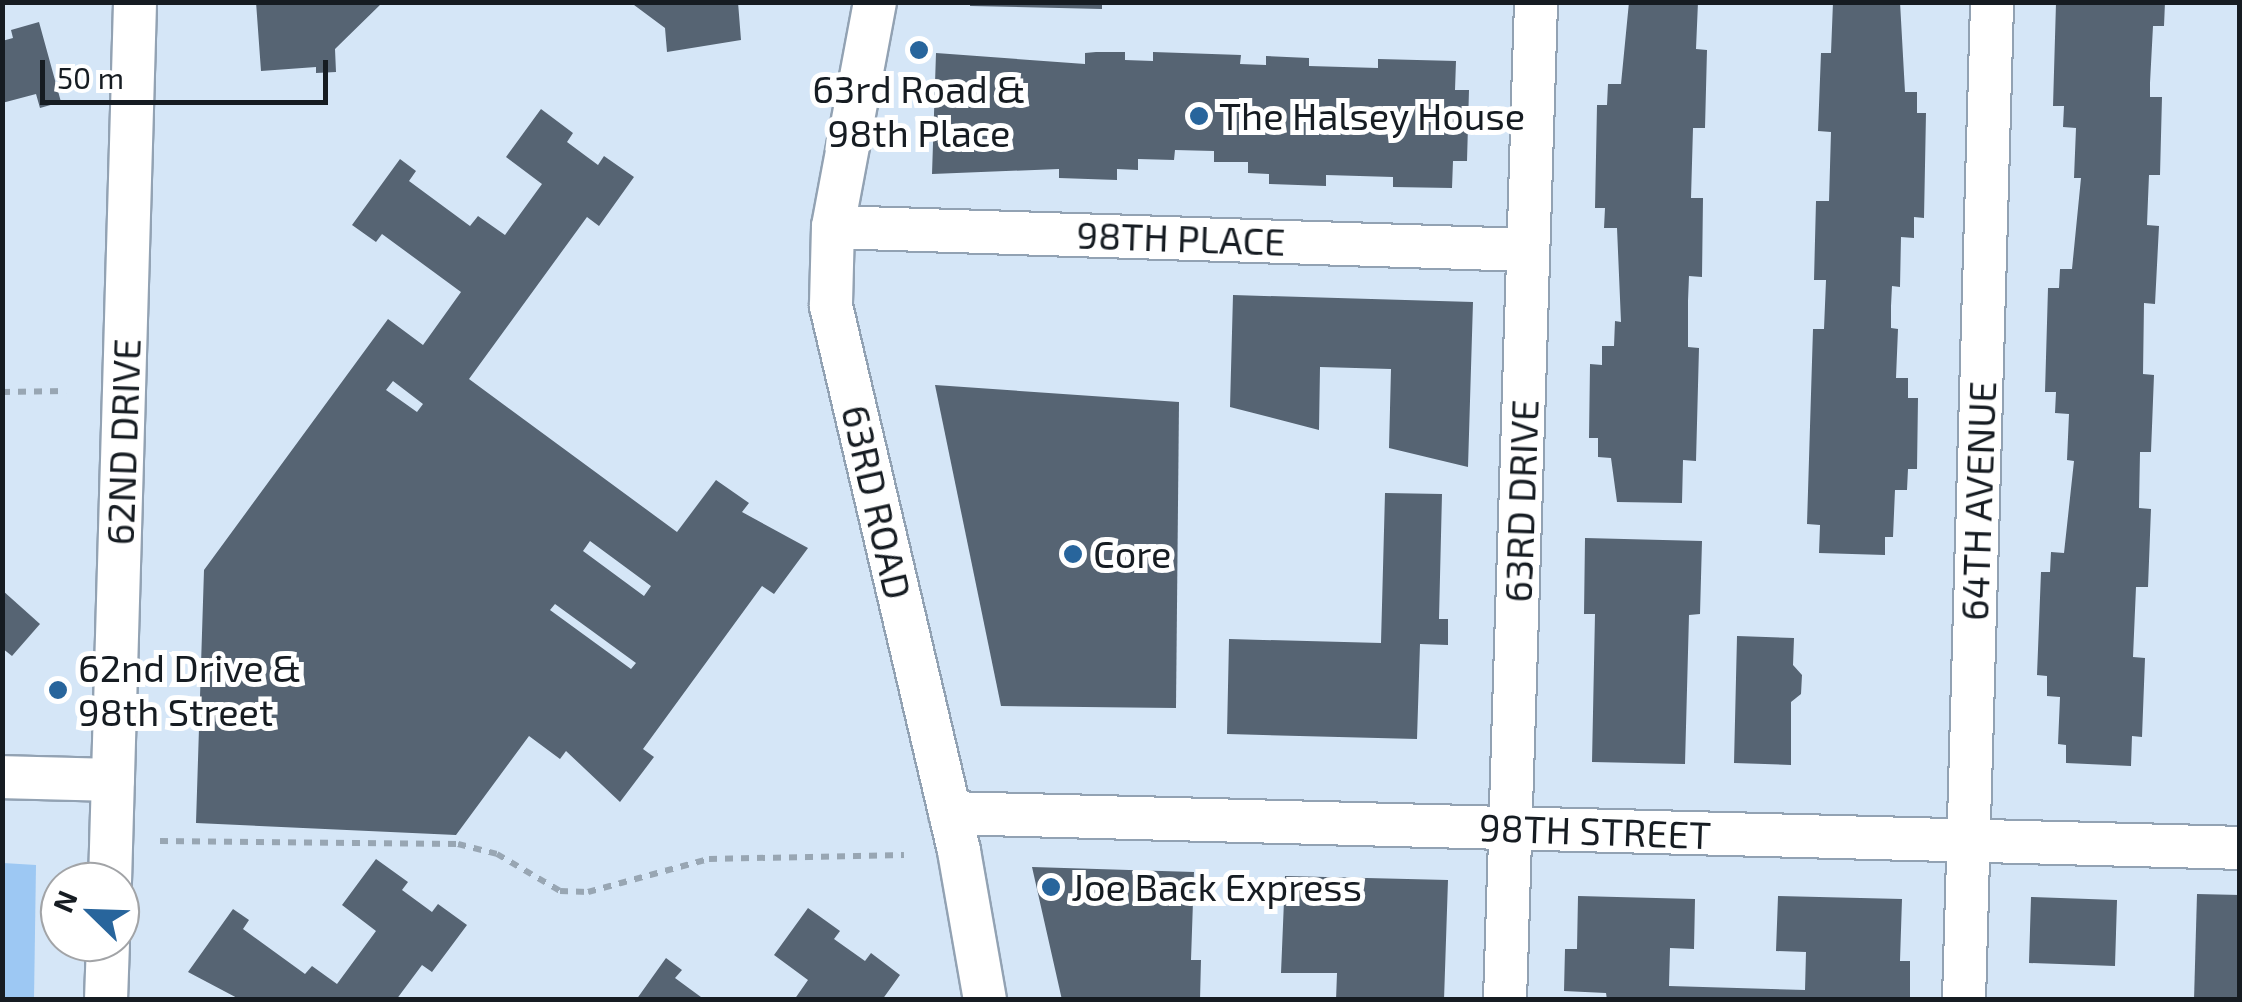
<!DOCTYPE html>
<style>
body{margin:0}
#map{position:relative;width:2242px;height:1002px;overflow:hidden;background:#d5e6f7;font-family:"Exo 2",sans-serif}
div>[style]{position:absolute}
.green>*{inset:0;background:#9dc8f3}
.building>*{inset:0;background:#566473}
.path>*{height:6px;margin-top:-3px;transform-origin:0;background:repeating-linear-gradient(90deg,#98a6b3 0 8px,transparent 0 16px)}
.roads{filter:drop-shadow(2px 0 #92a2b3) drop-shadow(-2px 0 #92a2b3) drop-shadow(0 2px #92a2b3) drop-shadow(0 -2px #92a2b3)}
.minor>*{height:42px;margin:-21px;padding:0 21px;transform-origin:21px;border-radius:21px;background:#fff}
.dots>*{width:28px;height:28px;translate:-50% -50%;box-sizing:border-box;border:5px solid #fff;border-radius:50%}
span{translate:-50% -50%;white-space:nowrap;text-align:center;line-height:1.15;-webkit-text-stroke:10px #fff;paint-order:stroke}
.poi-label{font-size:38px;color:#161c22}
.left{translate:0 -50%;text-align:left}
.street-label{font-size:38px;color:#161c22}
.frame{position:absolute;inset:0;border:5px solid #161c22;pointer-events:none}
.north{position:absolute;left:40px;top:862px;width:100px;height:100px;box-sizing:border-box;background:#fff;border:2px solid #a2a4a7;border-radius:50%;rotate:293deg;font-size:28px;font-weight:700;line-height:40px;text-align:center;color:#161c22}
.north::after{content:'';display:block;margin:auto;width:35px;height:45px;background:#28659c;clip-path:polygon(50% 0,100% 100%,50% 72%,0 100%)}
.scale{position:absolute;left:40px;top:60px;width:288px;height:45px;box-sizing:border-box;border:5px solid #161c22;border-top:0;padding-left:12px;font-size:30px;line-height:35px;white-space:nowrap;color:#161c22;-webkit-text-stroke:8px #fff;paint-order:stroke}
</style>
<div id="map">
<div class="green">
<div style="clip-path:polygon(3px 863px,36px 865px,34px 999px,3px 999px)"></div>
</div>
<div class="building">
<div style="clip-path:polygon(256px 2px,383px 2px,335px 49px,336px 72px,316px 73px,316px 67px,261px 71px)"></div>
<div style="clip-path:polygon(630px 2px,738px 2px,741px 40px,667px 52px,665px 28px)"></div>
<div style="clip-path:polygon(970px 2px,1102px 2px,1102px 9px,970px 6px)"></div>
<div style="clip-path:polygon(1629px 2px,1698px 2px,1696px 49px,1707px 50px,1705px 128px,1693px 128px,1691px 198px,1703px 198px,1702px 277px,1689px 276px,1688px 301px,1688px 347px,1699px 348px,1696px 461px,1683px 460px,1682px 503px,1617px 502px,1611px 458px,1598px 457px,1598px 438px,1589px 438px,1590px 364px,1602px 365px,1602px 346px,1614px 346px,1615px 321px,1621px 322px,1617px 228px,1604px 228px,1605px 208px,1595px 208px,1597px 105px,1607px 105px,1608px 84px,1621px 84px)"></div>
<div style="clip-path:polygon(1833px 2px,1900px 2px,1905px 92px,1917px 92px,1917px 113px,1926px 113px,1924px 218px,1914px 217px,1914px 238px,1901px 237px,1900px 287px,1892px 286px,1891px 306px,1891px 328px,1898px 329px,1896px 378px,1908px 378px,1908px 398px,1918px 398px,1917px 469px,1908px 469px,1907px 490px,1895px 490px,1893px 537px,1885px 537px,1885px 555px,1819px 553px,1820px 525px,1807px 524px,1813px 329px,1824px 329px,1826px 280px,1814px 280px,1816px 201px,1829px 201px,1831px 132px,1818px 131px,1821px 53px,1831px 53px)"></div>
<div style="clip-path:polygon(2165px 2px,2164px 26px,2153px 26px,2150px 83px,2150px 97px,2162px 97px,2160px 175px,2149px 175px,2148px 199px,2147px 225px,2159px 226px,2155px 304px,2144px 303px,2143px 374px,2154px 375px,2151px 452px,2140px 452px,2139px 508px,2151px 509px,2148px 587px,2136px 587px,2133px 657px,2145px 658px,2142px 737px,2132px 736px,2131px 766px,2066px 763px,2066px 745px,2058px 744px,2060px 697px,2047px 696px,2047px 676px,2037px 675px,2041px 572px,2050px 572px,2051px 552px,2064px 553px,2074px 461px,2067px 460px,2069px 414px,2055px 413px,2056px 392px,2045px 392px,2048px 288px,2059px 288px,2060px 269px,2072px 269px,2081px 178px,2074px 178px,2076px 128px,2063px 127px,2064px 106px,2053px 106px,2056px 3px)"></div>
<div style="clip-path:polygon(39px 22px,61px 102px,40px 108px,36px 94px,2px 103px,2px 41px,13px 38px,11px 30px)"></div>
<div style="clip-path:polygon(1096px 52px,1125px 52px,1125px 60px,1153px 61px,1153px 52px,1241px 55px,1240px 64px,1266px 65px,1266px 56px,1309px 58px,1309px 66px,1378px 68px,1378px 59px,1456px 61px,1455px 90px,1469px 90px,1467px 161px,1453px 161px,1452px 188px,1393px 187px,1393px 177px,1326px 175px,1326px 186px,1269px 184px,1269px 174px,1248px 173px,1248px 162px,1214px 162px,1214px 151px,1175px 150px,1174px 160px,1138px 159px,1138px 170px,1117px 169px,1117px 180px,1059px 178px,1059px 169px,932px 174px,936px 53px,1085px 64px,1085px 53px)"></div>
<div style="clip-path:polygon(evenodd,541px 109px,573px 133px,567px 142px,598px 165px,604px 156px,634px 177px,599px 226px,587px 217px,469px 379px,677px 532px,716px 480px,749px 503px,742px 512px,808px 548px,774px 594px,762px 586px,643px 749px,654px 757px,620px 802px,566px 751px,560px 759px,529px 736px,456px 835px,196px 823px,204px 570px,388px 319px,423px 345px,461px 292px,382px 234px,376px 242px,352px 225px,400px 159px,416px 171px,409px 181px,470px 226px,478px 216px,505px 235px,542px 184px,506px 157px,541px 109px,393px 381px,423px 404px,417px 412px,386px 390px,393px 381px,541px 109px,590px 541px,651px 586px,644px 596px,583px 551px,590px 541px,541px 109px,555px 604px,636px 663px,631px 669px,550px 610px,555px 604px)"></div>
<div style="clip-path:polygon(1233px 295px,1473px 302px,1468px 467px,1389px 448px,1391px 369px,1320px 367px,1319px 430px,1230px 407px)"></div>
<div style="clip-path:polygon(935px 385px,1179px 402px,1176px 708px,1001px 706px)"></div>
<div style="clip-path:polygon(1385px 493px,1442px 494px,1439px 619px,1448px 619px,1448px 645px,1420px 644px,1417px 739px,1227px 734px,1229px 639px,1381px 643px)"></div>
<div style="clip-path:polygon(1585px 538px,1702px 541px,1700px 614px,1689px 615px,1685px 764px,1592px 762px,1595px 614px,1584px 614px)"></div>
<div style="clip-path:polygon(2px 590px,40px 624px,12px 656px,2px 648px)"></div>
<div style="clip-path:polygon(1737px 636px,1794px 638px,1793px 665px,1802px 675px,1801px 694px,1791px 702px,1791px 765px,1734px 763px)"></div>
<div style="clip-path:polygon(376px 859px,408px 882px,402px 890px,432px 912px,438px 904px,467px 925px,432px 972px,422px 965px,396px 1000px,241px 1000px,188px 972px,233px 909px,249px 920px,243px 929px,305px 974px,312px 966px,337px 984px,376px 931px,342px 905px)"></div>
<div style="clip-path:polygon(1032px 867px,1194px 872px,1191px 960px,1201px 960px,1200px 1000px,1062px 1000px)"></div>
<div style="clip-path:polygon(1285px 876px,1448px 880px,1444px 1000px,1336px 1000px,1337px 973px,1281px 973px)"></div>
<div style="clip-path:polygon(2197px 894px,2240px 895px,2240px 1000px,2194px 1000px)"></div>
<div style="clip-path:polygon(1578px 896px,1695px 899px,1694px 949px,1670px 948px,1669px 986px,1805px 990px,1806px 952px,1776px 951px,1778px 896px,1902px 899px,1900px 961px,1910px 961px,1910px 1000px,1607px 1000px,1606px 993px,1564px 991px,1565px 949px,1577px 949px)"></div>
<div style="clip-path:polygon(2031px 897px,2117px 900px,2115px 966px,2029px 963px)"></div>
<div style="clip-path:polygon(808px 908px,840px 931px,834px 939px,865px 961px,871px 953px,900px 975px,882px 1000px,794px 1000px,808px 980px,774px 955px)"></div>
<div style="clip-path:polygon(666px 958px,682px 970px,675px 978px,705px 1000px,636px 1000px)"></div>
</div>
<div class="path">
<div style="left:2px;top:392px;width:64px;rotate:-0.9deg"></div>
<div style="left:160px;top:841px;width:298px;rotate:0.6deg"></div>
<div style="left:458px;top:844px;width:40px;rotate:14.4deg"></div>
<div style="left:497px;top:854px;width:73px;rotate:30.4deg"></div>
<div style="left:560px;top:891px;width:28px;rotate:2deg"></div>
<div style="left:588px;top:892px;width:125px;rotate:-15.3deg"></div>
<div style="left:709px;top:859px;width:195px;rotate:-1.2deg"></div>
</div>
<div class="roads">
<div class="minor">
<div style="left:875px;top:2px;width:229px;rotate:100.6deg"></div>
<div style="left:833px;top:227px;width:79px;rotate:91.5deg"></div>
<div style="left:831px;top:306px;width:560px;rotate:76.78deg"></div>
<div style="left:959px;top:851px;width:151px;rotate:80.1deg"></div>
<div style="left:833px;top:227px;width:695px;rotate:1.9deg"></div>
<div style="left:2px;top:777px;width:111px;rotate:1.5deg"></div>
<div style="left:950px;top:813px;width:1290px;rotate:1.55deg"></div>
<div style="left:110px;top:882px;width:880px;rotate:-88.37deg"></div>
<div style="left:106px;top:1000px;width:58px;rotate:-88deg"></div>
<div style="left:1505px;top:1000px;width:998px;rotate:-88.22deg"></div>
<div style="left:1964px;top:1000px;width:998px;rotate:-88.39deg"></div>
</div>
</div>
<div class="dots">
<div style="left:919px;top:50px;background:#28659c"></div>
<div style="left:1199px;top:116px;background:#28659c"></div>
<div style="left:1073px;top:554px;background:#28659c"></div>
<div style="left:58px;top:690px;background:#28659c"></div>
<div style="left:1051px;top:887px;background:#28659c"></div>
</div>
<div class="poi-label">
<span style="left:919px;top:111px">63rd Road &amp;<br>98th Place</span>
<span class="left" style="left:1219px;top:116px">The Halsey House</span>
<span class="left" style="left:1093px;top:554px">Core</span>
<span class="left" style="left:78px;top:690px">62nd Drive &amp;<br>98th Street</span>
<span class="left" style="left:1071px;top:887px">Joe Back Express</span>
</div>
<div class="street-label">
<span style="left:1181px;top:238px;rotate:2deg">98TH PLACE</span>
<span style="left:123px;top:442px;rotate:-88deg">62ND DRIVE</span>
<span style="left:1521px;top:501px;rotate:-88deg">63RD DRIVE</span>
<span style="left:1978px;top:501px;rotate:-88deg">64TH AVENUE</span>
<span style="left:877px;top:502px;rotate:77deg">63RD ROAD</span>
<span style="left:1595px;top:831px;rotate:2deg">98TH STREET</span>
</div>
<div class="frame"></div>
<div class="north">N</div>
<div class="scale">50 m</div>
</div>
